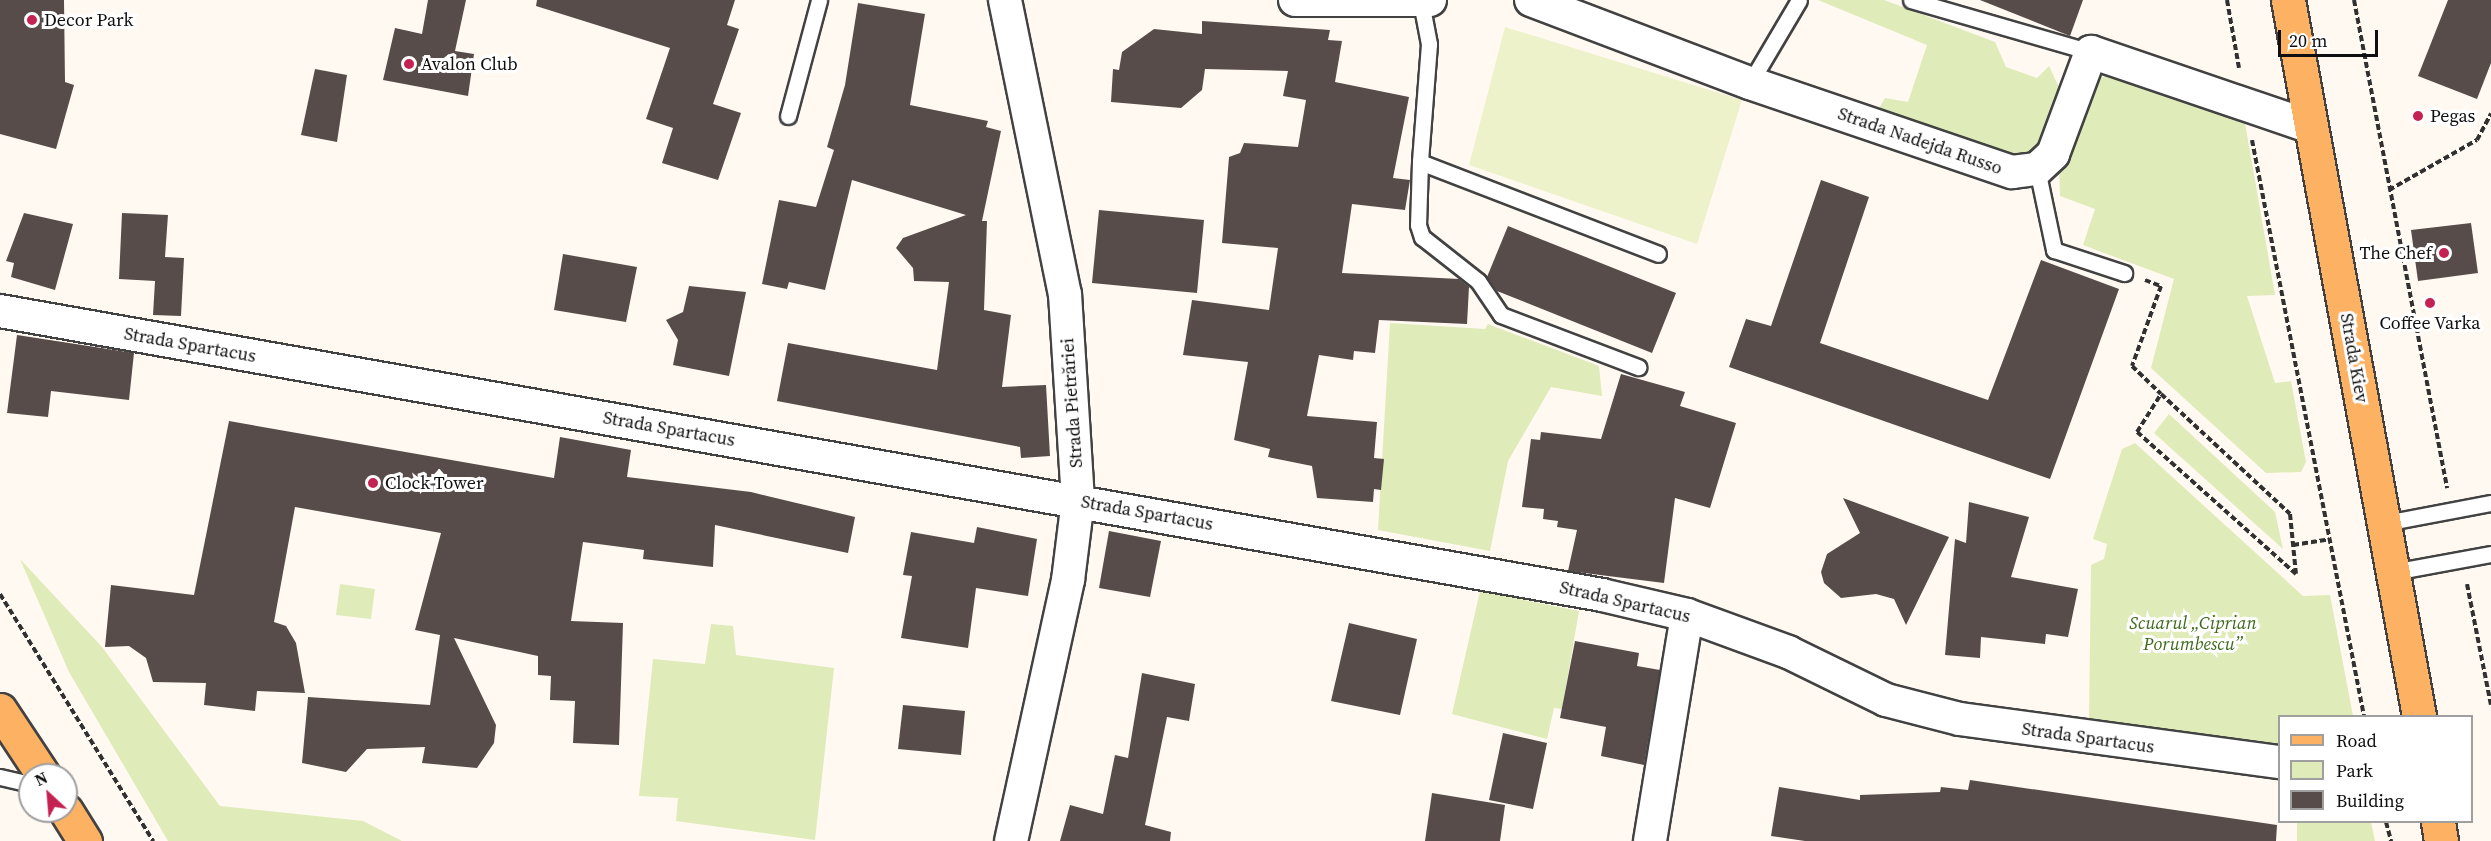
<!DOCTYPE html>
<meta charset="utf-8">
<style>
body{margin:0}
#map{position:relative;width:2491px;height:841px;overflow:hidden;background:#fff9f1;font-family:"Source Serif 4",serif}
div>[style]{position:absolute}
.green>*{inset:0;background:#dfebb8}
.pitch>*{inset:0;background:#eef2cb}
.building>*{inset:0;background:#584c4b}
.path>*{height:4px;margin-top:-2px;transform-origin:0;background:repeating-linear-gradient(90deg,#313131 0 6px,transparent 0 9px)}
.roads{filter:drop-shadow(2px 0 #424242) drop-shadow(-2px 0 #424242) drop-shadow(0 2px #424242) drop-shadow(0 -2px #424242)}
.lane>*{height:15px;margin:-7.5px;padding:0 7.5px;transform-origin:7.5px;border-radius:7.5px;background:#fff}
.street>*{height:32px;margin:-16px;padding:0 16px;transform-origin:16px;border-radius:16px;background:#fff}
.primary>*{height:33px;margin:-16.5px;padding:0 16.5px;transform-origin:16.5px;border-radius:16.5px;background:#fcb163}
.dots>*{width:16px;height:16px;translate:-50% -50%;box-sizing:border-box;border:3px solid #fff;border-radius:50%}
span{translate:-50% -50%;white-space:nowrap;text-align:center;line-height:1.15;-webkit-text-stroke:6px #fff;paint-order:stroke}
.poi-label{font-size:18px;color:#0f0f0f}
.left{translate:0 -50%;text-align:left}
.right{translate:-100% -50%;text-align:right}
.street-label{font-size:18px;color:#0f0f0f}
.park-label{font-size:18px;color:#3f691c;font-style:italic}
.legend{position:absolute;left:2278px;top:715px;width:195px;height:108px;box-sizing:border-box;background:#fff;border:2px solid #9f9f9f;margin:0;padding:8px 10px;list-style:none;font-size:18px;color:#0f0f0f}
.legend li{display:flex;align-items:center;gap:12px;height:30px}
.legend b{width:30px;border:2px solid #9f9f9f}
.north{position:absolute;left:18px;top:763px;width:60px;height:60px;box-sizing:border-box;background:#fff;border:2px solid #9f9f9f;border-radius:50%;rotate:334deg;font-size:16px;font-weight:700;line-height:24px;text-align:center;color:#0f0f0f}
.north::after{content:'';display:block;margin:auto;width:21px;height:27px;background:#c42252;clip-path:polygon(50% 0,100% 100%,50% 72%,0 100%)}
.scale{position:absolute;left:2278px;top:30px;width:100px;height:27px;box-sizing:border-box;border:3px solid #0f0f0f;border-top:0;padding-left:8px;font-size:18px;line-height:21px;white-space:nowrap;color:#0f0f0f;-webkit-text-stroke:4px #fff;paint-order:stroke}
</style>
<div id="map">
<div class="green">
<div style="clip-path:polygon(1818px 0,1884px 0,1995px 42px,2006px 67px,2037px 78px,2049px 66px,2064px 98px,2038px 164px,1877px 112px,1885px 98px,1908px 102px,1927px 45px)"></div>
<div style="clip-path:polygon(2109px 74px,2245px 123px,2275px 295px,2247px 296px,2275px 383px,2291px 381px,2306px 462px,2301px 472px,2266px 473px,2151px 368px,2174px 279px,2083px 245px,2095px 209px,2060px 196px,2059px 165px,2093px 82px)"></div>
<div style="clip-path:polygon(1390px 323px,1485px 329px,1488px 324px,1599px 366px,1602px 396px,1551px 387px,1508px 461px,1490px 551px,1378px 530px)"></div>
<div style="clip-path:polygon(2169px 414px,2275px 512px,2283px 549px,2154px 433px)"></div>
<div style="clip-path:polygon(2135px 443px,2303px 596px,2330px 595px,2353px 716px,2280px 716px,2279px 752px,2089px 721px,2091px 565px,2104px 559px,2107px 544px,2093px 539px,2122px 449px)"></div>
<div style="clip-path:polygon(20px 559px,102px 647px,220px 806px,363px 821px,402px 841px,168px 841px,69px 672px)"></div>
<div style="clip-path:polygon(340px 584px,375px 589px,371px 619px,336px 615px)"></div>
<div style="clip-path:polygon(1480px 591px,1579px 611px,1562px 709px,1554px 708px,1547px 739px,1452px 714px)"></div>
<div style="clip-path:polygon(711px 624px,733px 626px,736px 655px,834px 668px,815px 840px,676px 821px,678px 798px,639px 796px,653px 659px,705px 664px)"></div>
<div style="clip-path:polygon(2297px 822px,2371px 822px,2375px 841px,2297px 841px)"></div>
</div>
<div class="pitch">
<div style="clip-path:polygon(1505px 27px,1742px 100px,1697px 244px,1469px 165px)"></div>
</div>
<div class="building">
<div style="clip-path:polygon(0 0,64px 0,65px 82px,74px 85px,56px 149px,0 134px)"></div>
<div style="clip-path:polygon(428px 0,466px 0,455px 51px,474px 54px,468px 96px,383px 80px,395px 28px,422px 34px)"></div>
<div style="clip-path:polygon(537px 0,735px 0,727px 25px,739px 29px,713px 104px,741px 113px,718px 180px,662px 163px,673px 128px,646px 119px,670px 48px,536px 6px)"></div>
<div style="clip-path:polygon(1980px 0,2083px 0,2070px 36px)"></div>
<div style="clip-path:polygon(2448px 0,2491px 0,2491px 63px,2477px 99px,2418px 76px)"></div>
<div style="clip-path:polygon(858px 3px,925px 14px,910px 105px,988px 121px,986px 127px,1001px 131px,982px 221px,987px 221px,984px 310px,1011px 315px,1002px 387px,1046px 385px,1050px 456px,1021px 458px,1020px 447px,777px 401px,788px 343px,937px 370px,949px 282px,914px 281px,913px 268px,896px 248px,903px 238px,966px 215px,852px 180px,825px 290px,789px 282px,787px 289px,762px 284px,779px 200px,816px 207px,834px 150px,827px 147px,845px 85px)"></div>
<div style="clip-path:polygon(1202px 21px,1330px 30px,1328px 40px,1342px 41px,1335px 82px,1409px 97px,1393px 178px,1410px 180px,1405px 210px,1352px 204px,1342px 273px,1459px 279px,1469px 287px,1467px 324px,1379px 320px,1375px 353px,1354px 351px,1353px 360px,1319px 355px,1307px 416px,1377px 422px,1374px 458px,1384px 459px,1381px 490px,1374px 489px,1373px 502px,1317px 498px,1312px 466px,1268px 457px,1270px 449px,1234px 440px,1248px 362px,1183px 355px,1192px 300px,1269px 310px,1278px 248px,1222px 243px,1229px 157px,1240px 153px,1244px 143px,1298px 147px,1306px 100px,1283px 96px,1288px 71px,1205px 69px,1202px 90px,1181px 108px,1111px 102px,1113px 69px,1119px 70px,1122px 52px,1154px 29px,1202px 34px)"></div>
<div style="clip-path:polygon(315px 69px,347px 75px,337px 142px,301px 135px)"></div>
<div style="clip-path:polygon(1821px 180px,1869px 197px,1820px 343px,1988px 400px,2041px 260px,2119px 289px,2050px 479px,1729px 367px,1746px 319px,1771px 326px)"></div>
<div style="clip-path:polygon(1099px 210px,1204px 220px,1197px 293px,1092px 283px)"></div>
<div style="clip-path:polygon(24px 213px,73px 224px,55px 290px,11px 277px,14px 263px,6px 261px)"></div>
<div style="clip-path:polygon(122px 213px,168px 215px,165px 257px,184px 258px,181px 316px,153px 315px,155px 281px,119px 279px)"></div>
<div style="clip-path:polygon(2471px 223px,2478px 273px,2418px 281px,2411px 230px)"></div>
<div style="clip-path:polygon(1508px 226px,1676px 293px,1652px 353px,1497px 291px,1487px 277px)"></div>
<div style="clip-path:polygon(563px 254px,637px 267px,626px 322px,554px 310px)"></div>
<div style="clip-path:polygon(689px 286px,746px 292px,729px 376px,673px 365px,678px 340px,666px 320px,683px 312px)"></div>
<div style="clip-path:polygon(17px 335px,134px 353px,129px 400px,51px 391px,48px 417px,7px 413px)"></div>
<div style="clip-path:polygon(1621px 374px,1685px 392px,1680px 406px,1736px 423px,1710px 508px,1675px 498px,1664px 583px,1568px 571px,1577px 530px,1557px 527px,1558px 521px,1543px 519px,1544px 509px,1522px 507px,1531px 439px,1540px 440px,1541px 432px,1601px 439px)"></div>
<div style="clip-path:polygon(229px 421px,554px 478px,560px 437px,631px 450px,627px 477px,751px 492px,855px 517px,848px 553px,715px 525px,713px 567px,643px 559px,644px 550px,583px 542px,571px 621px,623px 623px,619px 745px,573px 743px,575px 701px,550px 700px,551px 676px,538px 675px,538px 656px,454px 638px,496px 725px,494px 743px,477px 768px,422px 763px,425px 747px,367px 749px,346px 772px,302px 763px,308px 697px,430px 705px,440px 635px,415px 630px,441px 533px,295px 507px,274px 622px,286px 626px,296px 643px,305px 693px,257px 691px,255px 711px,204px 705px,206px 683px,153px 682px,146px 658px,129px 646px,105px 647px,111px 585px,194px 595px)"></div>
<div style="clip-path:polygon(1843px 498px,1949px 537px,1906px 625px,1894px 599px,1876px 594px,1841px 598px,1824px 583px,1821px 572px,1827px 554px,1860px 533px)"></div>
<div style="clip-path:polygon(1969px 502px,2029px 517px,2011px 577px,2078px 589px,2068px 637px,2046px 634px,2045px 644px,1981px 637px,1980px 658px,1945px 655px,1955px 539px,1966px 543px)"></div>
<div style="clip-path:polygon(977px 527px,1037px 539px,1028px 596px,976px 588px,968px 648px,901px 638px,912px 576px,903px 575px,911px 532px,974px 543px)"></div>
<div style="clip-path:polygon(1109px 531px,1161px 541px,1150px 597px,1099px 588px)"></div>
<div style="clip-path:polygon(1349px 623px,1417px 639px,1400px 715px,1331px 701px)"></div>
<div style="clip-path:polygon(1575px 641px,1639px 653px,1637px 666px,1660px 670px,1644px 765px,1601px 756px,1606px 727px,1560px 718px)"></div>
<div style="clip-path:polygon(1142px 673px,1195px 684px,1189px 721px,1167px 717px,1145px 825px,1171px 832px,1170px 841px,1060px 841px,1070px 805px,1103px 814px,1115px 755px,1128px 758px)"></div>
<div style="clip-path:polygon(903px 705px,965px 711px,961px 755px,898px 749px)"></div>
<div style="clip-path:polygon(1503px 733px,1547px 743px,1533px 809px,1489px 800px)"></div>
<div style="clip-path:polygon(1970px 780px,2277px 825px,2276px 841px,1805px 841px,1771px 836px,1779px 787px,1860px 800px,1860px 795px,1940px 792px,1941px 787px,1968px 790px)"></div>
<div style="clip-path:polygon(1432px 793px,1505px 805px,1500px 841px,1425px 841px)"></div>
</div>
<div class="path">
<div style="left:2227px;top:0;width:69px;rotate:80deg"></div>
<div style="left:2354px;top:0;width:497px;rotate:79.2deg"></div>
<div style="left:2252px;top:140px;width:587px;rotate:79deg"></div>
<div style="left:2389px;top:190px;width:101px;rotate:-29.6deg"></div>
<div style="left:2477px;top:140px;width:30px;rotate:-62deg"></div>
<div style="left:2145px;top:280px;width:17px;rotate:21deg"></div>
<div style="left:2161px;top:286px;width:85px;rotate:109.9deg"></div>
<div style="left:2132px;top:366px;width:40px;rotate:44deg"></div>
<div style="left:2161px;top:394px;width:176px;rotate:42.9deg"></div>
<div style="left:2290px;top:514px;width:60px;rotate:84.3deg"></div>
<div style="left:2296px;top:574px;width:213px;rotate:-138.2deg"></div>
<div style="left:2137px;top:432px;width:45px;rotate:-57.7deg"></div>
<div style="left:2293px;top:545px;width:37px;rotate:-9deg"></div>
<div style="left:2467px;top:584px;width:123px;rotate:78.8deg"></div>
<div style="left:0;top:594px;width:291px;rotate:58.2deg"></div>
<div style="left:2386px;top:822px;width:20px;rotate:75deg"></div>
</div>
<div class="roads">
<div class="lane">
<div style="left:1911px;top:0;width:187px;rotate:16.1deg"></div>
<div style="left:1421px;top:2px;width:43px;rotate:79.2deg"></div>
<div style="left:1429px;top:44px;width:118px;rotate:94.4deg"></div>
<div style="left:1420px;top:162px;width:255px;rotate:21.1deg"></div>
<div style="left:1750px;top:83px;width:96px;rotate:-59.4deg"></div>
<div style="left:788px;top:116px;width:120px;rotate:-75deg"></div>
<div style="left:1420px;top:162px;width:63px;rotate:91.8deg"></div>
<div style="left:1418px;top:225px;width:13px;rotate:72deg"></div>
<div style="left:1422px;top:237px;width:71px;rotate:38.2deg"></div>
<div style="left:1478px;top:281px;width:41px;rotate:55.9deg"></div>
<div style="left:1501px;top:315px;width:147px;rotate:20.8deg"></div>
<div style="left:2037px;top:169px;width:83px;rotate:78.1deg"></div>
<div style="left:2054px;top:250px;width:74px;rotate:18.2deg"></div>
<div style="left:2385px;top:523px;width:108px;rotate:-10.7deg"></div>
<div style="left:2393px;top:572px;width:100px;rotate:-10.4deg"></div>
<div style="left:0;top:777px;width:31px;rotate:13deg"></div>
</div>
<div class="street">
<div style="left:1005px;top:0;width:300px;rotate:78.5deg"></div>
<div style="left:1065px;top:294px;width:206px;rotate:86.4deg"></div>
<div style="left:1078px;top:500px;width:81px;rotate:97.1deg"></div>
<div style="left:1068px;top:580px;width:267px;rotate:102.3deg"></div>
<div style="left:1295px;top:0;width:135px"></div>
<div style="left:1531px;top:0;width:234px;rotate:20.8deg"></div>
<div style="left:1750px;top:83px;width:277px;rotate:18.8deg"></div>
<div style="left:2012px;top:172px;width:25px;rotate:-7deg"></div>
<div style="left:2037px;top:169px;width:22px;rotate:-43deg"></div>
<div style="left:2053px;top:154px;width:109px;rotate:-69.6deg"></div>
<div style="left:2091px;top:52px;width:232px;rotate:18.8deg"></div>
<div style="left:0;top:311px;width:1627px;rotate:10.05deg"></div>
<div style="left:1602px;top:595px;width:87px;rotate:13.2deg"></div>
<div style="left:1687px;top:615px;width:108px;rotate:20.1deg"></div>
<div style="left:1788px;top:652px;width:109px;rotate:26.1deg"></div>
<div style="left:1886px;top:700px;width:76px;rotate:14.4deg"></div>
<div style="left:1960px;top:719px;width:323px;rotate:7.7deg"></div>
<div style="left:1650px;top:841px;width:229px;rotate:-80.7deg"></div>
</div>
<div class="primary">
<div style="left:2288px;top:0;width:728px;rotate:79.63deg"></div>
<div style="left:0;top:710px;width:78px;rotate:56.5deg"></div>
<div style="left:66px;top:811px;width:36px;rotate:58deg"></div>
<div style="left:2438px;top:822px;width:19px;rotate:81deg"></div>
</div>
</div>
<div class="dots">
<div style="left:32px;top:20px;background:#c42252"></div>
<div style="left:409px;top:64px;background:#c42252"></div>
<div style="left:2418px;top:116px;background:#c42252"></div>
<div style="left:2444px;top:253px;background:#c42252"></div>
<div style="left:2430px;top:303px;background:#c42252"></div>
<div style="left:373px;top:483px;background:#c42252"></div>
</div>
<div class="poi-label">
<span class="left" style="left:44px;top:20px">Decor Park</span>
<span class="left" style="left:421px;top:64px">Avalon Club</span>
<span class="left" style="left:2430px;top:116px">Pegas</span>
<span class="right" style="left:2432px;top:253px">The Chef</span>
<span style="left:2430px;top:323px">Coffee Varka</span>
<span class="left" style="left:385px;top:483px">Clock Tower</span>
</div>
<div class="street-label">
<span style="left:1920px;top:141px;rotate:19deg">Strada Nadejda Russo</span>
<span style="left:190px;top:345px;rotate:10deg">Strada Spartacus</span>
<span style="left:2354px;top:358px;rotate:80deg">Strada Kiev</span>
<span style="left:1072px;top:403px;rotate:-94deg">Strada Pietrăriei</span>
<span style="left:669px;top:429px;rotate:10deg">Strada Spartacus</span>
<span style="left:1147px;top:513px;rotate:10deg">Strada Spartacus</span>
<span style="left:1625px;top:602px;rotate:13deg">Strada Spartacus</span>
<span style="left:2088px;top:738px;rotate:8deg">Strada Spartacus</span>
</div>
<div class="park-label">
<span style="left:2193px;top:634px">Scuarul „Ciprian<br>Porumbescu”</span>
</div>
<ul class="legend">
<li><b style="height:8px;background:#fcb163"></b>Road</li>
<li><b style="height:16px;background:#dfebb8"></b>Park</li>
<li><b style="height:16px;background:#584c4b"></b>Building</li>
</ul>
<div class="north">N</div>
<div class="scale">20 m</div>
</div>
